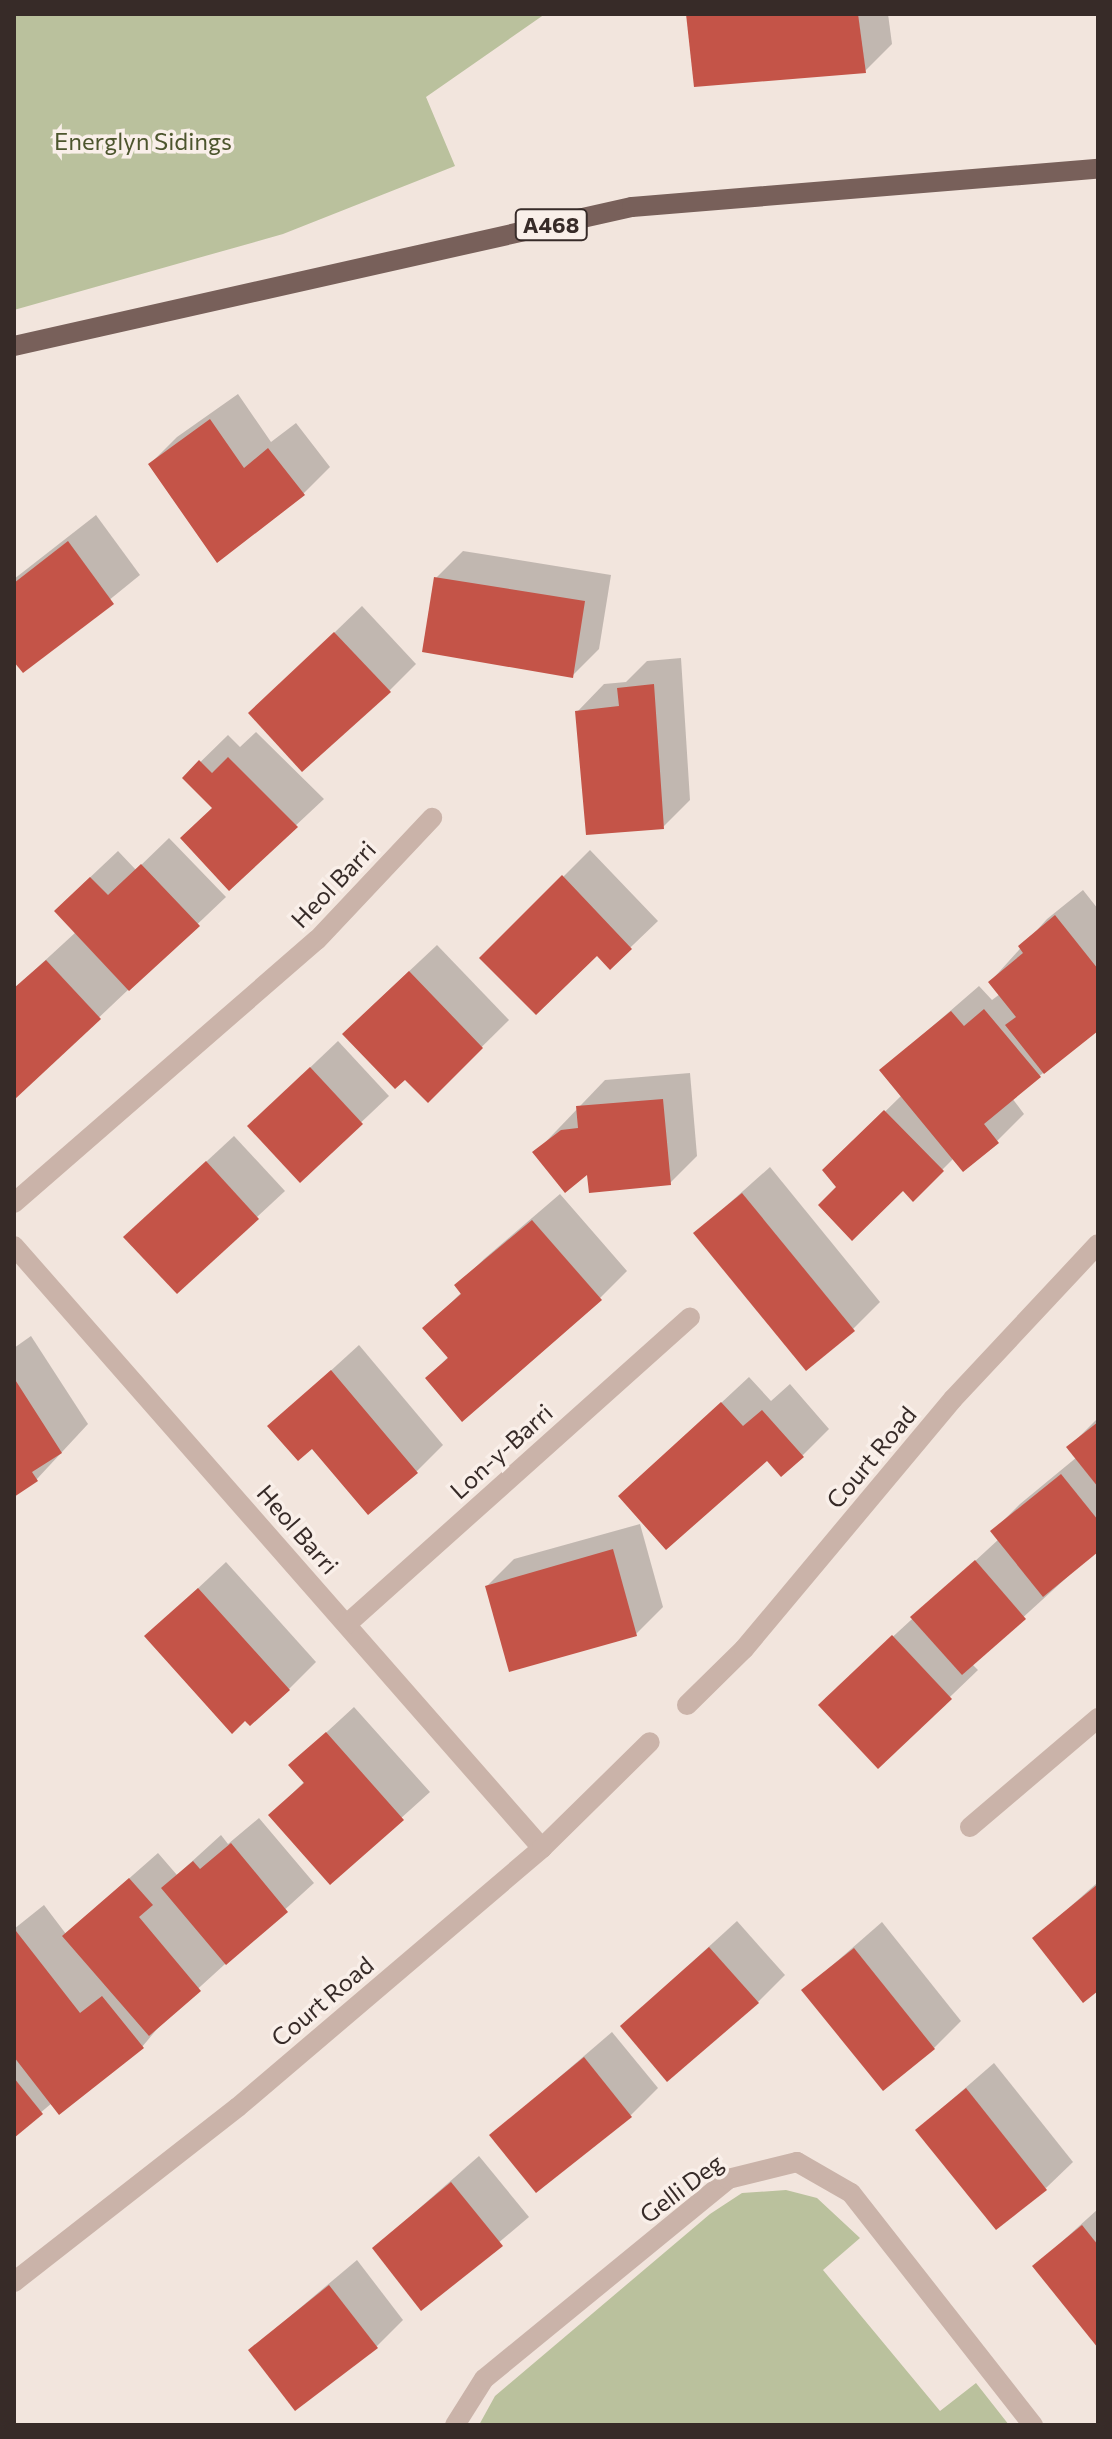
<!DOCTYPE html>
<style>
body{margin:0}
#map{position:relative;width:1112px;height:2439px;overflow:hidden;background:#f2e5dd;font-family:Commissioner,sans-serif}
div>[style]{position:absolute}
.green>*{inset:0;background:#bac19d}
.shadow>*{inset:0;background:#0003}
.building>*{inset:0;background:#c45448}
.lane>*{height:20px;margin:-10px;padding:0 10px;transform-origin:10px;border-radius:10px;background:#cab3a9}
.street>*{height:20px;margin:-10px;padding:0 10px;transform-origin:10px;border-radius:10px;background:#cab3a9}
.primary>*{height:20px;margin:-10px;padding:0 10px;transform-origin:10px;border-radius:10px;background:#78605a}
span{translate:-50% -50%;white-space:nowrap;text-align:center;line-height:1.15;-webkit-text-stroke:7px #f9efe9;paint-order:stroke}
.shield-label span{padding:2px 6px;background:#f9efe9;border:2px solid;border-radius:6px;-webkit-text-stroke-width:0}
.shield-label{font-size:22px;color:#372b28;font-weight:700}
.park-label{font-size:24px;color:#4c552d}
.street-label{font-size:24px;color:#372b28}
.frame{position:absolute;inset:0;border:16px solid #372b28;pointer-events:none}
</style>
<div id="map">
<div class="green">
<div style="clip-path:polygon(14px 14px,545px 14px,426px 97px,455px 166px,283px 234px,14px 310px)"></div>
<div style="clip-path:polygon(786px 2190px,817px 2198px,860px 2238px,823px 2270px,940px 2411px,976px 2383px,1009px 2425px,479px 2425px,495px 2396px,710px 2214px,742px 2193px)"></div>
</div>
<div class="shadow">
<div style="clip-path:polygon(688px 14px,888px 14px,892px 44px,865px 71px)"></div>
<div style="clip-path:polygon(238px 394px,271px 442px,296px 423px,330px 467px,303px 494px,150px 464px,177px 437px)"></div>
<div style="clip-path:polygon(96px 515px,140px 575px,23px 670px,14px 658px,14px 579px)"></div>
<div style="clip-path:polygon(463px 551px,611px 575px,599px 649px,572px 676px,436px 578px)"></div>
<div style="clip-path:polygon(362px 606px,416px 664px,389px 691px,278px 687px)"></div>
<div style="clip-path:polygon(681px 658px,690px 800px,663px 827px,577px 712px,604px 684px,626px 682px,647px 661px)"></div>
<div style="clip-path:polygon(256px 732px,324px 799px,229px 888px,213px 807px,184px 778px,228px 735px,240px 747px)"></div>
<div style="clip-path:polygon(169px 838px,226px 897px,14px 1098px,14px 989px,76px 932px,83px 884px,118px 851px,136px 870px)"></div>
<div style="clip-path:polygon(590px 850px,658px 921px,610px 967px,597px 953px,482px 958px)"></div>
<div style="clip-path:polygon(1083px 890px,1098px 909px,1098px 1029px,1012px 1098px,1024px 1114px,997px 1141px,954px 1158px,913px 1199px,903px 1189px,839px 1186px,852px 1144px,902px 1095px,882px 1070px,979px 986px,992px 1000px,1000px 994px,990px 982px,1047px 919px)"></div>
<div style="clip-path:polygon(437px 945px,509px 1020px,428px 1100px,371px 1007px)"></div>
<div style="clip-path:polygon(338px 1041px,389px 1096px,300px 1180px,277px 1099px)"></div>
<div style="clip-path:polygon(690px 1073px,697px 1156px,670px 1183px,535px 1153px,605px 1080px)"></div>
<div style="clip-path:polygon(234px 1136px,285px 1191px,177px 1291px,153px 1211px)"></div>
<div style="clip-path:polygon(770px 1167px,880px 1302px,853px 1329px,696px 1233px)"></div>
<div style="clip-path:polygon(560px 1194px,627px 1271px,600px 1298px,428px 1378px,449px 1356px,425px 1328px,462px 1292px,457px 1286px,484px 1259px)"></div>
<div style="clip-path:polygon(31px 1336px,88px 1424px,36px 1480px,14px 1494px,14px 1348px)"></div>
<div style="clip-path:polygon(359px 1345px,443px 1445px,416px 1472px,312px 1446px,270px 1426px)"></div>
<div style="clip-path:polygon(749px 1377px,771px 1401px,790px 1384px,829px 1429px,802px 1456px,767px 1458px,621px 1496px)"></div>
<div style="clip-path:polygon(1098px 1418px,1098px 1549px,972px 1664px,978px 1670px,878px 1766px,848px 1678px,999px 1539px,993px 1531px,1020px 1504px,1077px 1457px,1069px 1447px)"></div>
<div style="clip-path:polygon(640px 1524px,663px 1607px,636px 1634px,487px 1586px,514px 1559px)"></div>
<div style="clip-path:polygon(226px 1562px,316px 1662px,289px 1689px,147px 1636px)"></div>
<div style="clip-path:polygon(354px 1707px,430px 1792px,330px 1882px,271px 1815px,305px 1781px,291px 1765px)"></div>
<div style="clip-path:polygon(259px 1818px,314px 1883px,167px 2017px,142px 2047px,52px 2103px,14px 2135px,14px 1929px,44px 1905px,66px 1934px,158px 1853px,177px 1875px,221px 1835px,228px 1844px)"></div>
<div style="clip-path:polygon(1098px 1882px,1098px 1989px,1034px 1939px)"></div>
<div style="clip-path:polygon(737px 1921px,785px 1975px,758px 2002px,622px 2026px)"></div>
<div style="clip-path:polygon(882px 1922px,961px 2021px,934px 2048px,804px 1990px)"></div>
<div style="clip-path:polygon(612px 2032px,658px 2088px,631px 2115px,492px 2135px)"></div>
<div style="clip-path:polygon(994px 2063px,1073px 2162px,1046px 2188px,917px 2130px)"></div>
<div style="clip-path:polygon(479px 2156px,529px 2217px,421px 2308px,374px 2248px)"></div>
<div style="clip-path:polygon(1098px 2209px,1098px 2345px,1035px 2266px)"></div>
<div style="clip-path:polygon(357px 2260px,403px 2320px,376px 2347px,250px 2350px)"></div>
</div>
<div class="building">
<div style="clip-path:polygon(686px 14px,858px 14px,866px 73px,694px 87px)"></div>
<div style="clip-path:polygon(210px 419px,244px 468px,268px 448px,305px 495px,217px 563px,148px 464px)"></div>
<div style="clip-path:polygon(68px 541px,114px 604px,23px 673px,14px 662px,14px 583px)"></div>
<div style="clip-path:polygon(434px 577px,585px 601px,573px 678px,422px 652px)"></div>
<div style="clip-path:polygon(334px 632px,391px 692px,302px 772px,248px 713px)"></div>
<div style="clip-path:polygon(654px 684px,664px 829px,586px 835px,575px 711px,619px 706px,617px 688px)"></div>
<div style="clip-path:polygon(228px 757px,298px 827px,229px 891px,180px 838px,212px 808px,182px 778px,199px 760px,212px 773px)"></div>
<div style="clip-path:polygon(141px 864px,200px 926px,129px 991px,54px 911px,90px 877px,108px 895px)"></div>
<div style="clip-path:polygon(562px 875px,632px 949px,610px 970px,597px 956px,536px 1015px,479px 958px)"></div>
<div style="clip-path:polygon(1055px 915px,1098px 969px,1098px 1031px,1044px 1074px,1005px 1025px,1016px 1017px,988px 982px,1023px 953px,1018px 946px)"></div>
<div style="clip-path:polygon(46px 960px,101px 1019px,14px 1100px,14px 988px)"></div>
<div style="clip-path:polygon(409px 971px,483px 1048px,428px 1103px,405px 1080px,395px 1089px,342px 1034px)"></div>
<div style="clip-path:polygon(984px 1009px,1041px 1077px,984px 1124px,999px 1143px,963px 1172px,879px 1070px,951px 1011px,964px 1026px)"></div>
<div style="clip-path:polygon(310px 1067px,363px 1124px,300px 1183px,247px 1126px)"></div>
<div style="clip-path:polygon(663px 1099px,671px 1185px,589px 1193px,587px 1175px,565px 1193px,532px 1152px,561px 1130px,578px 1128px,576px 1106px)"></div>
<div style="clip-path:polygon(884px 1110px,944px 1171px,913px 1202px,903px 1191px,852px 1241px,818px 1205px,836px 1187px,822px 1170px)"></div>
<div style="clip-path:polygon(206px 1161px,259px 1219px,177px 1294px,123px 1237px)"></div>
<div style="clip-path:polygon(742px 1193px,855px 1331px,806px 1371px,693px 1233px)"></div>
<div style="clip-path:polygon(532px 1220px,602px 1300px,462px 1422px,425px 1378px,448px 1358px,422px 1328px,461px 1294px,454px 1285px)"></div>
<div style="clip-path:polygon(331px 1370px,418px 1473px,368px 1515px,312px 1449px,298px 1461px,267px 1426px)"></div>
<div style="clip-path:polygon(14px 1378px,62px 1453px,32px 1472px,38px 1481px,14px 1497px)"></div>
<div style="clip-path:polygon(721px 1402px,743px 1426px,762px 1410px,804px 1457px,781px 1477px,767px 1461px,666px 1550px,618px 1496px)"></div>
<div style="clip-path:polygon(1098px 1422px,1098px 1487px,1066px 1447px)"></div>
<div style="clip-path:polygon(1061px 1474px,1098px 1520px,1098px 1552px,1043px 1597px,990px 1531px)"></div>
<div style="clip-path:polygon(613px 1549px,637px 1636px,509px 1672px,485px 1586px)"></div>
<div style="clip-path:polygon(975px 1560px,1026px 1619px,962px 1675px,910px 1617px)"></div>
<div style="clip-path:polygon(198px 1588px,290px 1690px,250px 1726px,245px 1721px,232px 1734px,144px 1636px)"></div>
<div style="clip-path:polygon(892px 1635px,952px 1699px,878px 1769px,818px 1705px)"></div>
<div style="clip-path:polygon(326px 1732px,404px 1820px,330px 1885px,268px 1815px,304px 1783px,288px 1765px)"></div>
<div style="clip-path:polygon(231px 1843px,288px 1912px,226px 1965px,161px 1888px,193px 1861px,200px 1869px)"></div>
<div style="clip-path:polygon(129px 1878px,153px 1905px,139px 1917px,201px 1991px,149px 2036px,62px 1936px)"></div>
<div style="clip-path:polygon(1098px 1884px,1098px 1991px,1083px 2003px,1032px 1938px)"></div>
<div style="clip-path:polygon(16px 1931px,80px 2013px,102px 1996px,144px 2048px,59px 2115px,14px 2057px)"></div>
<div style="clip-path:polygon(709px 1947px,759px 2003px,667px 2082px,620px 2026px)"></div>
<div style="clip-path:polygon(854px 1948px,935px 2049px,883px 2091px,801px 1990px)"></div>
<div style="clip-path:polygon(584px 2057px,632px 2117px,536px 2193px,489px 2135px)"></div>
<div style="clip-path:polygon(14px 2078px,43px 2114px,14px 2138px)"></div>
<div style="clip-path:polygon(966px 2088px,1047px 2190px,996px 2230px,915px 2130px)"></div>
<div style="clip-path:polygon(451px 2182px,503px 2246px,421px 2311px,372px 2248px)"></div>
<div style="clip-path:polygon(1082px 2225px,1098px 2245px,1098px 2348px,1032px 2266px)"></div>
<div style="clip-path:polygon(329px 2285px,378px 2348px,295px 2411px,248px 2350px)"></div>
</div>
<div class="lane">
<div style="left:970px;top:1827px;width:168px;rotate:-40.4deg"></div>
</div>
<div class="street">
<div style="left:14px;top:1203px;width:401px;rotate:-41deg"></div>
<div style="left:317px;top:940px;width:168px;rotate:-46.7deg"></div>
<div style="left:14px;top:1246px;width:801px;rotate:48.75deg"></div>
<div style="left:347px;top:1624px;width:460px;rotate:-41.8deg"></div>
<div style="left:687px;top:1705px;width:80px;rotate:-44.5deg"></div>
<div style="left:744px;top:1649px;width:326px;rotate:-50.1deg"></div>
<div style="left:953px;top:1399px;width:212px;rotate:-46.9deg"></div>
<div style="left:14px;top:2282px;width:284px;rotate:-38deg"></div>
<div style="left:238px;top:2107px;width:399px;rotate:-40.4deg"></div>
<div style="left:542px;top:1848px;width:151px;rotate:-44.5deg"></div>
<div style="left:455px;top:2425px;width:54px;rotate:-57.8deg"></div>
<div style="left:484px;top:2379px;width:315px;rotate:-39.3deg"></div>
<div style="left:728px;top:2179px;width:71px;rotate:-13.8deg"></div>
<div style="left:797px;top:2162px;width:62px;rotate:29.9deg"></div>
<div style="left:851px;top:2193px;width:295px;rotate:51.9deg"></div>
</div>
<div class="primary">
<div style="left:14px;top:346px;width:633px;rotate:-12.68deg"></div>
<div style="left:632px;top:207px;width:468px;rotate:-4.7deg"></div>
</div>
<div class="shield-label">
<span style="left:551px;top:225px">A468</span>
</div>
<div class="park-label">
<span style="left:143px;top:141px">Energlyn Sidings</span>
</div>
<div class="street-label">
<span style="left:333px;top:884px;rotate:-46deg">Heol Barri</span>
<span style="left:501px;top:1451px;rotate:-42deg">Lon-y-Barri</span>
<span style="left:871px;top:1457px;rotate:-50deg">Court Road</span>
<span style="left:298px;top:1529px;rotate:49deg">Heol Barri</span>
<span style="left:322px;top:2001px;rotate:-40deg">Court Road</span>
<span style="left:681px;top:2188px;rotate:-37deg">Gelli Deg</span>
</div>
<div class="frame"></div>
</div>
